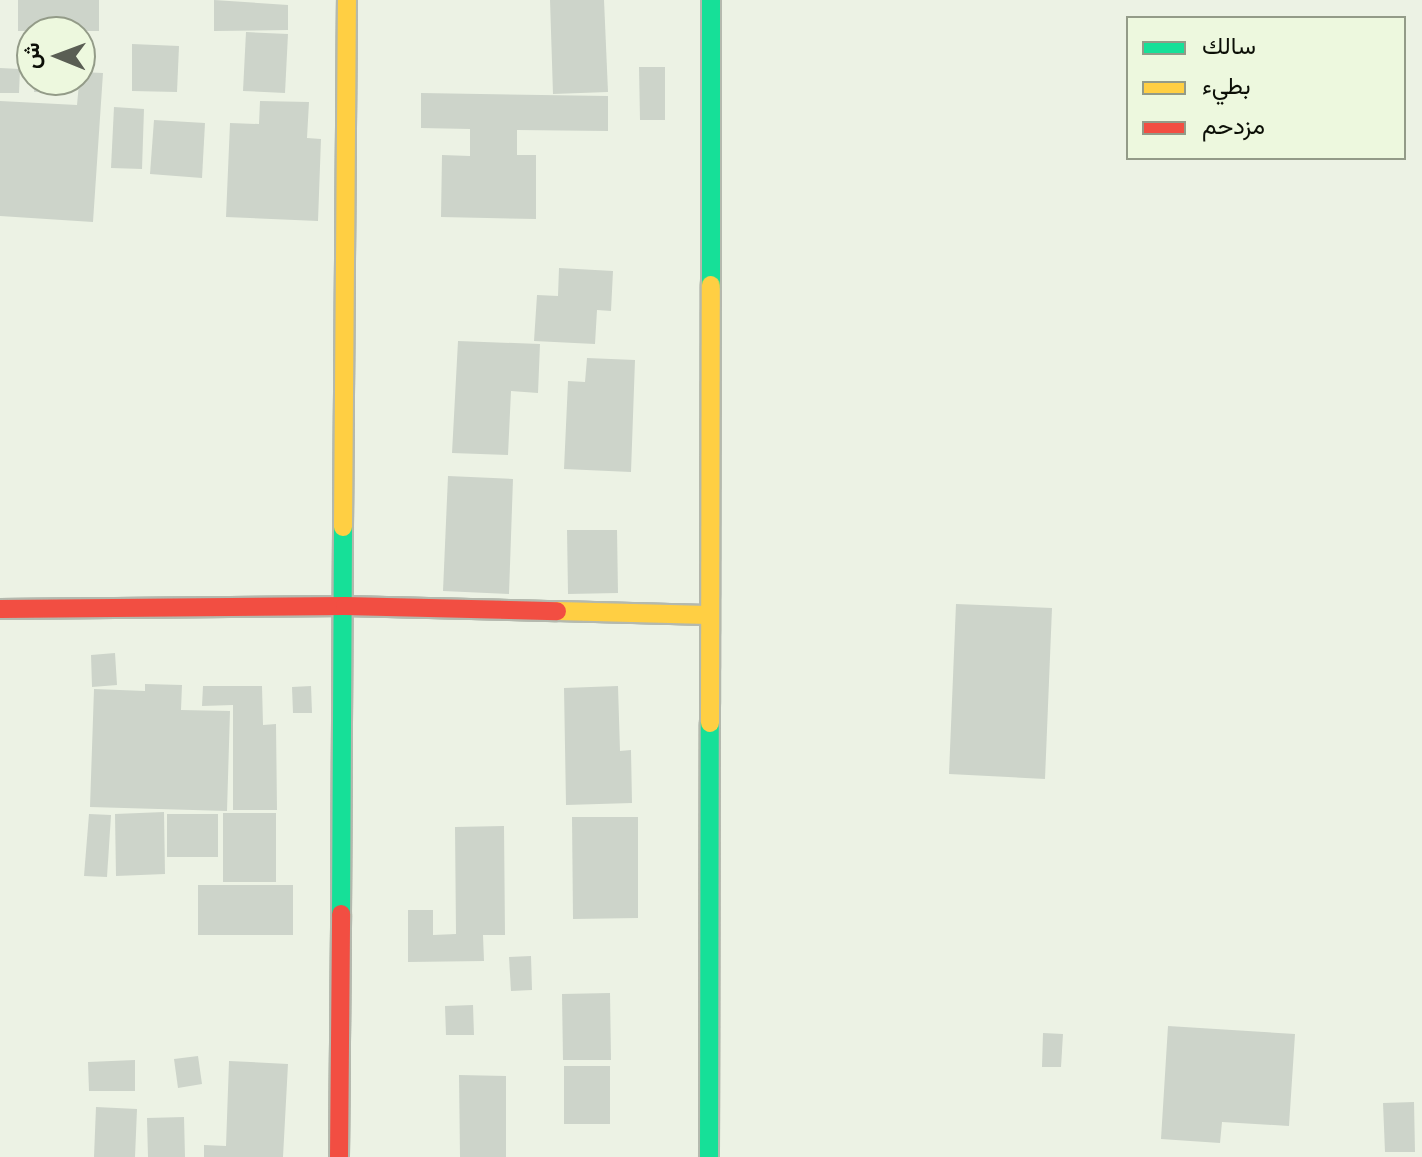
<!DOCTYPE html>
<meta charset="utf-8">
<style>
body{margin:0}
#map{position:relative;width:1422px;height:1157px;overflow:hidden;background:#ecf2e4;font-family:Georgia,Vazirmatn,serif}
div>[style]{position:absolute}
.building>*{inset:0;background:#cdd4ca}
.roads{filter:drop-shadow(2px 0 #b4b9ae) drop-shadow(-2px 0 #b4b9ae) drop-shadow(0 2px #b4b9ae) drop-shadow(0 -2px #b4b9ae)}
.fast>*{height:18px;margin:-9px;padding:0 9px;transform-origin:9px;border-radius:9px;background:#16e098}
.slow>*{height:18px;margin:-9px;padding:0 9px;transform-origin:9px;border-radius:9px;background:#ffcf43}
.jam>*{height:18px;margin:-9px;padding:0 9px;transform-origin:9px;border-radius:9px;background:#f24e42}
span{translate:-50% -50%;white-space:nowrap;text-align:center;line-height:1.15;-webkit-text-stroke:7px #edf8de;paint-order:stroke}
.legend{position:absolute;left:1126px;top:16px;width:280px;height:144px;box-sizing:border-box;background:#edf8de;border:2px solid #939b88;margin:0;padding:10px 14px;list-style:none;font-size:24px;color:#0c0f07}
.legend li{display:flex;align-items:center;gap:16px;height:40px}
.legend b{width:40px;border:2px solid #939b88}
.north{position:absolute;left:16px;top:16px;width:80px;height:80px;box-sizing:border-box;background:#edf8de;border:2px solid #939b88;border-radius:50%;rotate:271deg;font-size:22px;font-weight:700;line-height:32px;text-align:center;color:#0c0f07}
.north::after{content:'';display:block;margin:auto;width:28px;height:36px;background:#5a5e54;clip-path:polygon(50% 0,100% 100%,50% 72%,0 100%)}
</style>
<div id="map">
<div class="building">
<div style="clip-path:polygon(18px 0,99px 0,99px 31px,18px 31px)"></div>
<div style="clip-path:polygon(214px 0,288px 5px,288px 30px,214px 31px)"></div>
<div style="clip-path:polygon(550px 0,604px 0,608px 92px,553px 94px)"></div>
<div style="clip-path:polygon(246px 32px,288px 34px,285px 93px,243px 91px)"></div>
<div style="clip-path:polygon(132px 44px,179px 46px,177px 92px,132px 91px)"></div>
<div style="clip-path:polygon(639px 67px,665px 67px,665px 120px,640px 120px)"></div>
<div style="clip-path:polygon(0 68px,20px 69px,19px 93px,0 93px)"></div>
<div style="clip-path:polygon(80px 72px,103px 73px,93px 222px,0 216px,0 101px,77px 105px)"></div>
<div style="clip-path:polygon(35px 80px,66px 80px,66px 93px,34px 92px)"></div>
<div style="clip-path:polygon(421px 93px,608px 96px,608px 131px,517px 130px,517px 155px,536px 155px,536px 219px,441px 217px,442px 155px,470px 156px,470px 129px,421px 128px)"></div>
<div style="clip-path:polygon(260px 101px,309px 102px,307px 138px,321px 139px,318px 221px,226px 217px,230px 123px,259px 124px)"></div>
<div style="clip-path:polygon(114px 107px,144px 109px,142px 169px,111px 168px)"></div>
<div style="clip-path:polygon(154px 120px,205px 123px,202px 178px,150px 174px)"></div>
<div style="clip-path:polygon(559px 268px,613px 271px,611px 311px,597px 310px,595px 344px,534px 341px,537px 295px,558px 296px)"></div>
<div style="clip-path:polygon(458px 341px,540px 344px,538px 393px,511px 391px,508px 455px,452px 453px)"></div>
<div style="clip-path:polygon(587px 358px,635px 360px,631px 472px,564px 469px,568px 381px,585px 382px)"></div>
<div style="clip-path:polygon(448px 476px,513px 479px,509px 594px,443px 591px)"></div>
<div style="clip-path:polygon(567px 530px,617px 530px,618px 593px,568px 594px)"></div>
<div style="clip-path:polygon(956px 604px,1052px 608px,1045px 779px,949px 774px)"></div>
<div style="clip-path:polygon(115px 653px,117px 685px,92px 687px,91px 655px)"></div>
<div style="clip-path:polygon(145px 684px,182px 685px,181px 710px,230px 711px,227px 811px,90px 807px,94px 689px,145px 691px)"></div>
<div style="clip-path:polygon(203px 686px,262px 686px,263px 725px,276px 724px,277px 810px,233px 810px,233px 705px,202px 706px)"></div>
<div style="clip-path:polygon(311px 686px,312px 713px,293px 713px,292px 687px)"></div>
<div style="clip-path:polygon(618px 686px,620px 751px,631px 750px,632px 803px,566px 805px,564px 688px)"></div>
<div style="clip-path:polygon(164px 812px,165px 874px,116px 876px,115px 814px)"></div>
<div style="clip-path:polygon(223px 813px,276px 813px,276px 882px,223px 882px)"></div>
<div style="clip-path:polygon(89px 814px,111px 815px,107px 877px,84px 876px)"></div>
<div style="clip-path:polygon(167px 814px,218px 814px,218px 857px,167px 857px)"></div>
<div style="clip-path:polygon(572px 817px,638px 817px,638px 918px,573px 919px)"></div>
<div style="clip-path:polygon(504px 826px,505px 935px,483px 935px,484px 961px,408px 962px,408px 910px,433px 910px,433px 935px,456px 934px,455px 827px)"></div>
<div style="clip-path:polygon(198px 885px,293px 885px,293px 935px,198px 935px)"></div>
<div style="clip-path:polygon(531px 956px,532px 990px,511px 991px,509px 957px)"></div>
<div style="clip-path:polygon(610px 993px,611px 1060px,563px 1060px,562px 994px)"></div>
<div style="clip-path:polygon(473px 1005px,474px 1035px,446px 1035px,445px 1006px)"></div>
<div style="clip-path:polygon(1168px 1026px,1295px 1034px,1289px 1126px,1222px 1122px,1220px 1143px,1161px 1139px)"></div>
<div style="clip-path:polygon(1043px 1033px,1063px 1034px,1061px 1067px,1042px 1067px)"></div>
<div style="clip-path:polygon(198px 1056px,202px 1084px,178px 1088px,174px 1059px)"></div>
<div style="clip-path:polygon(135px 1060px,135px 1091px,89px 1091px,88px 1062px)"></div>
<div style="clip-path:polygon(229px 1061px,288px 1064px,283px 1157px,204px 1157px,204px 1145px,226px 1146px)"></div>
<div style="clip-path:polygon(564px 1066px,610px 1066px,610px 1124px,564px 1124px)"></div>
<div style="clip-path:polygon(459px 1075px,506px 1076px,506px 1157px,460px 1157px)"></div>
<div style="clip-path:polygon(1414px 1102px,1415px 1152px,1385px 1152px,1383px 1103px)"></div>
<div style="clip-path:polygon(96px 1107px,137px 1109px,135px 1157px,94px 1157px)"></div>
<div style="clip-path:polygon(184px 1117px,185px 1157px,148px 1157px,147px 1118px)"></div>
</div>
<div class="roads">
<div class="fast">
<div style="left:711px;top:285px;width:285px;rotate:-90deg"></div>
<div style="left:341px;top:914px;width:387px;rotate:-89.7deg"></div>
<div style="left:709px;top:1157px;width:434px;rotate:-89.9deg"></div>
</div>
<div class="slow">
<div style="left:343px;top:527px;width:527px;rotate:-89.57deg"></div>
<div style="left:557px;top:611px;width:151px;rotate:1.5deg"></div>
<div style="left:710px;top:723px;width:438px;rotate:-89.9deg"></div>
</div>
<div class="jam">
<div style="left:0;top:609px;width:345px;rotate:-0.5deg"></div>
<div style="left:345px;top:606px;width:212px;rotate:1.4deg"></div>
<div style="left:339px;top:1157px;width:243px;rotate:-89.5deg"></div>
</div>
</div>
<ul class="legend">
<li><b style="height:10px;background:#16e098"></b>سالك</li>
<li><b style="height:10px;background:#ffcf43"></b>بطيء</li>
<li><b style="height:10px;background:#f24e42"></b>مزدحم</li>
</ul>
<div class="north">ش</div>
</div>
